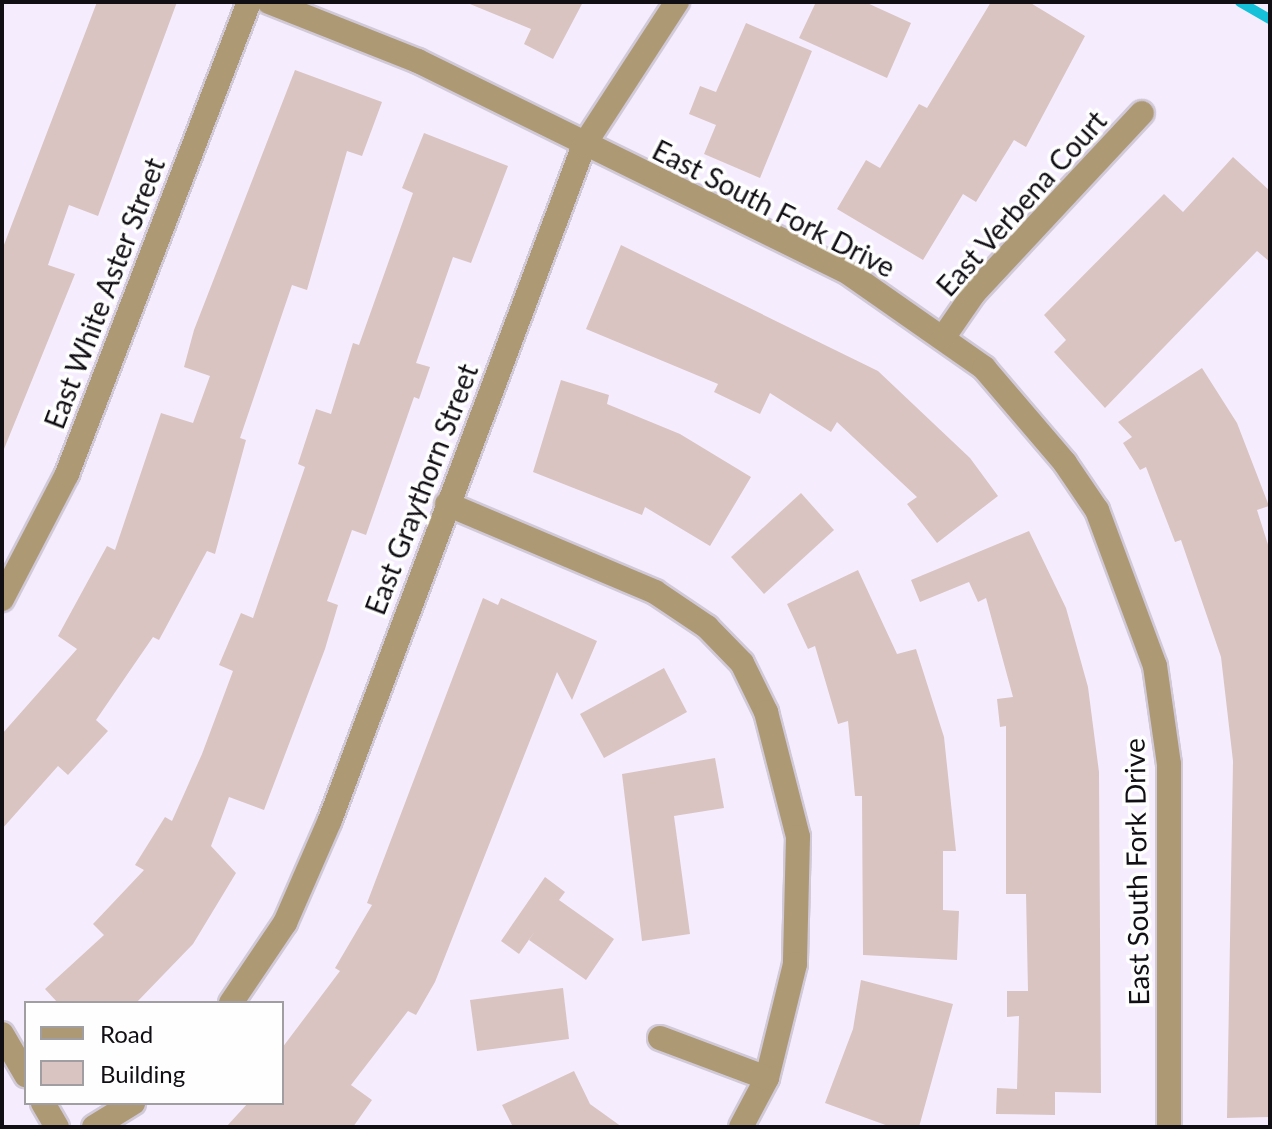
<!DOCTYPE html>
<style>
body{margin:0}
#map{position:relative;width:1272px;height:1129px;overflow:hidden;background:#f5edfd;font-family:Lato,sans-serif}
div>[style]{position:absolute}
.stream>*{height:10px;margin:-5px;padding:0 5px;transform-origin:5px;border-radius:5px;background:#15c1d8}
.building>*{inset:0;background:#d9c4c2}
.roads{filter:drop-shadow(2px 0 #d1c9d8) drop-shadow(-2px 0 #d1c9d8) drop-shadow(0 2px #d1c9d8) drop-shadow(0 -2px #d1c9d8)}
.minor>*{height:24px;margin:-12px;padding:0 12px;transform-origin:12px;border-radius:12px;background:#ad9974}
span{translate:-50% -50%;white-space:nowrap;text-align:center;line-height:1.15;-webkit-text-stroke:7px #fefefe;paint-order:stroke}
.street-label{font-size:28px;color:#120f14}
.frame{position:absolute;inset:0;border:4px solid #120f14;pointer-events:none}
.legend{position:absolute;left:24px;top:1001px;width:260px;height:104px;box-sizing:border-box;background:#fefefe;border:2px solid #a09ea0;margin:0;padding:10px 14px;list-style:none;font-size:24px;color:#120f14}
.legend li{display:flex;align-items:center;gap:16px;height:40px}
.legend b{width:40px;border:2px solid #a09ea0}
</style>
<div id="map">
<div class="stream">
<div style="left:1240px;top:2px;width:34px;rotate:30deg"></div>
</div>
<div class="building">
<div style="clip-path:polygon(97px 2px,177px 2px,98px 216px,69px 205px,48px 265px,75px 274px,2px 454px,2px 250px)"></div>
<div style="clip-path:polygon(465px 2px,583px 2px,553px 59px,524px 44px,531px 29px)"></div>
<div style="clip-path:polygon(816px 2px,865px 2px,911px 23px,887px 78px,799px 38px)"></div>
<div style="clip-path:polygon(991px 2px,1029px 2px,1085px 36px,1026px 147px,1014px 140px,976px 202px,963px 194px,923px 260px,837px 209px,866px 160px,880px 168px,919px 104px,927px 108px)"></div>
<div style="clip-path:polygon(746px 23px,812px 51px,760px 178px,704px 154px,716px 125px,689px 114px,700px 86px,716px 92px)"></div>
<div style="clip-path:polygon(295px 70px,382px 102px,362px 156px,347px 151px,307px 290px,292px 285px,240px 438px,246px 440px,215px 554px,207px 551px,159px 640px,153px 637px,96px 720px,108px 731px,68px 775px,58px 766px,2px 829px,2px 734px,77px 649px,58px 636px,107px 546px,115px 550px,161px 413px,193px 423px,210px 376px,184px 367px,194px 330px)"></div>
<div style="clip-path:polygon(424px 133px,508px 166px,471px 263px,453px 257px,416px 363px,430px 367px,419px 399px,414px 397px,366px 535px,352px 530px,327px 601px,338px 605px,325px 649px,264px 810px,229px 797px,211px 846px,236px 873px,193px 944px,136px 1003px,58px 1003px,45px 989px,104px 935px,93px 924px,144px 870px,135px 865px,165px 817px,172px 821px,202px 754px,233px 671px,219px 665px,241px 613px,253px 618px,305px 467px,298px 464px,316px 409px,331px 414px,353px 343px,359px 345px,413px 193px,402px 188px)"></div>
<div style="clip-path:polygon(1233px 157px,1270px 191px,1270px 262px,1257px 251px,1105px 408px,1054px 352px,1066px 340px,1044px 315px,1164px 194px,1183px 212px)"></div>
<div style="clip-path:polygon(621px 245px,878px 371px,970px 458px,998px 496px,937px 543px,907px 504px,917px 497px,837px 422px,831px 432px,770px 393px,760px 414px,714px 392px,718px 384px,586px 329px)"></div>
<div style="clip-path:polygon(1202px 368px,1237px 423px,1269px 506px,1257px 510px,1270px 551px,1270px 1117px,1227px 1118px,1233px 761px,1221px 657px,1181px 540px,1175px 542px,1146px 467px,1140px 470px,1123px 443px,1132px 437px,1118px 422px)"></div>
<div style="clip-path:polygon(561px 380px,609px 395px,607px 404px,680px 434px,751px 477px,710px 546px,645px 507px,642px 515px,533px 472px)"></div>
<div style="clip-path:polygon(801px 493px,834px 530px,764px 594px,731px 557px)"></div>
<div style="clip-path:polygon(1029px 531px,1066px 608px,1088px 687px,1099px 772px,1101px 1093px,1055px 1092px,1055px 1115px,996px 1114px,997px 1088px,1017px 1089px,1019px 1016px,1007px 1017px,1007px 991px,1028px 991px,1026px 894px,1006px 894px,1006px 726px,1000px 727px,997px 699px,1013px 697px,986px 598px,978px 602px,969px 582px,920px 602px,911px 580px)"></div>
<div style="clip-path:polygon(858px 570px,897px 654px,916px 649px,944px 737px,956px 851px,943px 851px,943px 910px,959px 911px,957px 960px,863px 955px,862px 796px,855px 796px,848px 721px,838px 724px,815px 646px,808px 649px,787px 604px)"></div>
<div style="clip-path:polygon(483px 598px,498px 605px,501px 598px,597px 641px,572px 700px,557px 672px,435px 982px,416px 1015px,408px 1011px,351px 1085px,372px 1100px,353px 1127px,226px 1127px,248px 1103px,282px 1103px,282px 1048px,340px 971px,335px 968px,372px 905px,367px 903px)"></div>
<div style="clip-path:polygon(664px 668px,687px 712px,604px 758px,580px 714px)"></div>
<div style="clip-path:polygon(715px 758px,724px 808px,674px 816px,690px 934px,642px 941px,622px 774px)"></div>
<div style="clip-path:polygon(545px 877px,565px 892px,559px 900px,614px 939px,586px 980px,529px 940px,535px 931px,519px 954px,501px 941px)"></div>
<div style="clip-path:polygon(861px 980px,953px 1004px,919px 1127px,891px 1127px,825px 1103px,853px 1029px)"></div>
<div style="clip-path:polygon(563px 988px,569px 1039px,477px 1051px,470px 1000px)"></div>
<div style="clip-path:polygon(574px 1071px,590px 1104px,622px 1127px,513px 1127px,502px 1105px)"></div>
</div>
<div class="roads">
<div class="minor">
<div style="left:269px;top:2px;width:160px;rotate:21.6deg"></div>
<div style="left:418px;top:61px;width:482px;rotate:26.2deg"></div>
<div style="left:850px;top:274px;width:164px;rotate:35deg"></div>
<div style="left:984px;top:368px;width:125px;rotate:49.5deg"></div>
<div style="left:1065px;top:463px;width:57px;rotate:55.8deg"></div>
<div style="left:1097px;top:510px;width:166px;rotate:69.6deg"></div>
<div style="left:1155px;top:666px;width:99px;rotate:81.9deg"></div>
<div style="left:1169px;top:764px;width:363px;rotate:90deg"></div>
<div style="left:945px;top:335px;width:51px;rotate:-55.4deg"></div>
<div style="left:974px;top:293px;width:246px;rotate:-47deg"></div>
<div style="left:447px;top:504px;width:226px;rotate:22.9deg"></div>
<div style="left:655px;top:592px;width:63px;rotate:33.9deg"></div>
<div style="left:707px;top:627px;width:50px;rotate:45.8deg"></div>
<div style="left:742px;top:663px;width:55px;rotate:63.9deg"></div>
<div style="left:766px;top:712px;width:129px;rotate:75.6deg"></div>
<div style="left:798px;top:837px;width:127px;rotate:91.4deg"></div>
<div style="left:795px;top:964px;width:117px;rotate:103.8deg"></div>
<div style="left:767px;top:1078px;width:55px;rotate:118deg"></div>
<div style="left:2px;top:599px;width:141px;rotate:-62.5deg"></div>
<div style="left:67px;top:474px;width:506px;rotate:-68.91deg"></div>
<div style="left:231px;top:1003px;width:97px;rotate:-56deg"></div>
<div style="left:285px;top:923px;width:112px;rotate:-66.4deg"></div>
<div style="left:330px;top:820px;width:721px;rotate:-69.38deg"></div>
<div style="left:584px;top:145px;width:171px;rotate:-57deg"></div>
<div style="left:2px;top:1034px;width:48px;rotate:59.7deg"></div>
<div style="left:660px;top:1038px;width:114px;rotate:20.5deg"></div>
<div style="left:43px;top:1103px;width:28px;rotate:60deg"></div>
<div style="left:94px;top:1127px;width:46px;rotate:-31.6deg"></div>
</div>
</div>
<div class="street-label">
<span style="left:1021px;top:203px;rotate:-48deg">East Verbena Court</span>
<span style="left:774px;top:208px;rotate:27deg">East South Fork Drive</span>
<span style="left:104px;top:293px;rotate:-69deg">East White Aster Street</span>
<span style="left:421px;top:489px;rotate:-69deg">East Graythorn Street</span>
<span style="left:1136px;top:872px;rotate:-91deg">East South Fork Drive</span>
</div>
<div class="frame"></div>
<ul class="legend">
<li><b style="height:10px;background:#ad9974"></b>Road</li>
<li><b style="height:22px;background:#d9c4c2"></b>Building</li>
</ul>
</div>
